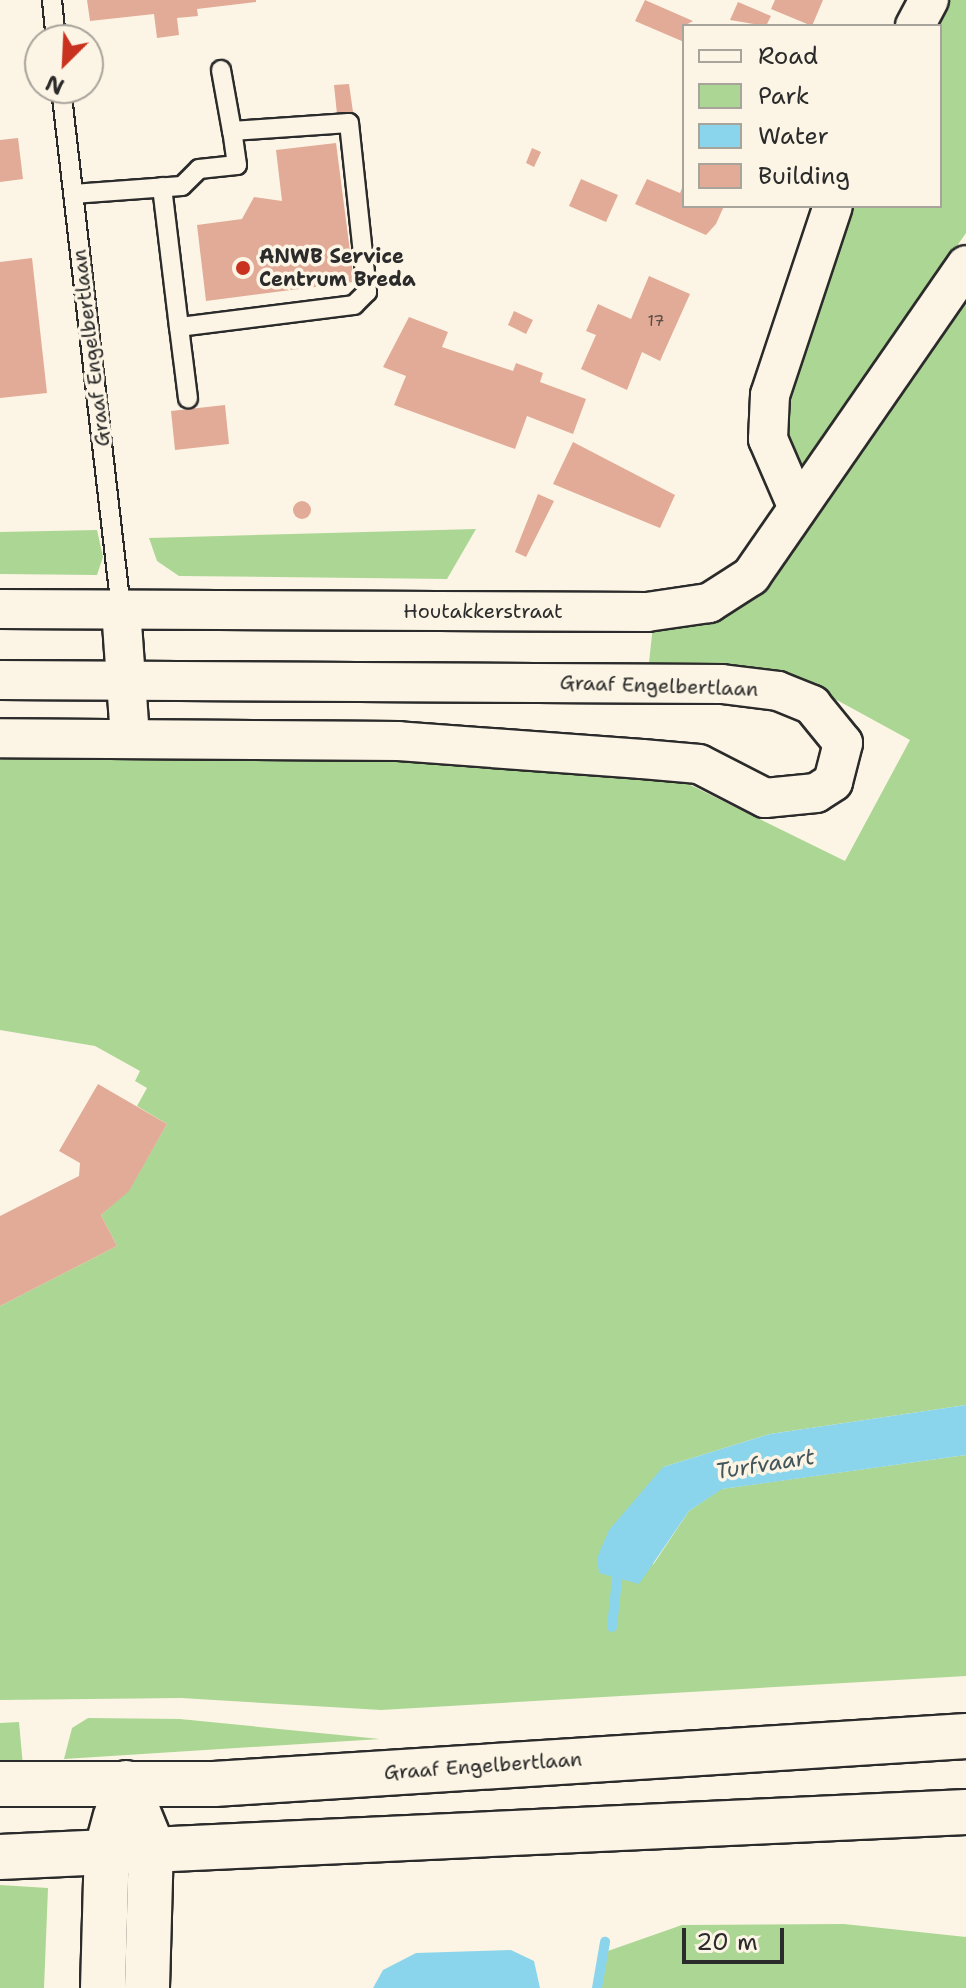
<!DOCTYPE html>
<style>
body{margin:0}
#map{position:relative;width:966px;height:1988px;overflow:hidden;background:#fcf5e5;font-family:"Shantell Sans",sans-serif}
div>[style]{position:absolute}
.green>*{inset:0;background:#acd694}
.water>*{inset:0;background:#8bd5ec}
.stream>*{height:10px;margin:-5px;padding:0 5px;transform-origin:5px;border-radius:5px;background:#8bd5ec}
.building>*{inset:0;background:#e2ab97}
.round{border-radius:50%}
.roads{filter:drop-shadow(2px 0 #2b2b2b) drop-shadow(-2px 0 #2b2b2b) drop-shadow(0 2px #2b2b2b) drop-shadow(0 -2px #2b2b2b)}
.lane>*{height:18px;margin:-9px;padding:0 9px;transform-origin:9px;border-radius:9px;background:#fcf5e5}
.street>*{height:38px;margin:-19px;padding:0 19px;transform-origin:19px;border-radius:19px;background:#fcf5e5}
.secondary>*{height:44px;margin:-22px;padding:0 22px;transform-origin:22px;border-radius:22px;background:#fcf5e5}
.primary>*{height:44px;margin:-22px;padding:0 22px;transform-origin:22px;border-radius:22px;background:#fcf5e5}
.dots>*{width:22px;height:22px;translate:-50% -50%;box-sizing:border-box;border:4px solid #fcf5e5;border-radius:50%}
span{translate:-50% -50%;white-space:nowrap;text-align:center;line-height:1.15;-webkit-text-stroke:7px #fcf5e5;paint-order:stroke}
.number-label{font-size:16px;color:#594b46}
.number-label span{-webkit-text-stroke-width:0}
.poi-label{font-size:20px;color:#2b2b2b;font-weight:700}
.left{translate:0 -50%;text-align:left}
.street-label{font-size:20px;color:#2b2b2b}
.water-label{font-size:22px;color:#43565b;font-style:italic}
.legend{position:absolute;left:682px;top:24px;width:260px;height:184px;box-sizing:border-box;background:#fcf5e5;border:2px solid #a8a49b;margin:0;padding:10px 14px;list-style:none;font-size:24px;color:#2b2b2b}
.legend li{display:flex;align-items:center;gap:16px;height:40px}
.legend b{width:40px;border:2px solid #a8a49b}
.north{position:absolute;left:24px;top:24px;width:80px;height:80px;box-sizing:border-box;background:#fcf5e5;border:2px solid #a8a49b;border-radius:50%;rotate:204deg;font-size:22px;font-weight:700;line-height:32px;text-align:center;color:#2b2b2b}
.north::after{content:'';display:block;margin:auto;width:28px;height:36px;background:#c8321e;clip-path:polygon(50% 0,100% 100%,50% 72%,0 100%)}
.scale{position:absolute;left:682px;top:1928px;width:102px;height:36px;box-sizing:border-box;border:4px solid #2b2b2b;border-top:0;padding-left:10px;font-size:24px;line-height:28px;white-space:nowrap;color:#2b2b2b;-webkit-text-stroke:6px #fcf5e5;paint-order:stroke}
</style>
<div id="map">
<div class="green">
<div style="clip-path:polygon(942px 0,966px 0,966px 233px,796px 476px,788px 455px,785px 383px,849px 206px,940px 206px,940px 26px,928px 26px)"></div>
<div style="clip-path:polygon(966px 291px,966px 1405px,770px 1434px,663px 1467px,653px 1565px,689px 1511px,721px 1489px,966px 1455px,966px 1676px,381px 1710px,181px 1698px,0 1700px,0 1306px,117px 1246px,101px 1215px,129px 1190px,167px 1124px,137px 1106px,147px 1088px,135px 1081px,140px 1071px,95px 1046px,0 1030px,0 746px,656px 768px,845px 861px,910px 740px,791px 675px,648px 672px,653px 625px,731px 611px,767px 584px)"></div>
<div style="clip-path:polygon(476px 529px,447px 579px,179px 576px,157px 561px,149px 538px)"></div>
<div style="clip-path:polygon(97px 530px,103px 557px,97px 575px,0 574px,0 532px)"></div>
<div style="clip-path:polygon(88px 1718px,180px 1719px,380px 1739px,64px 1759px,72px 1728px)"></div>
<div style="clip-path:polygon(19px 1722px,23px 1766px,0 1766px,0 1723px)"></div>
<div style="clip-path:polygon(0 1885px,48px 1888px,44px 1988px,0 1988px)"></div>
<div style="clip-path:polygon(844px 1924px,966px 1937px,966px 1988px,598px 1988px,605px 1952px,682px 1925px)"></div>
</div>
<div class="water">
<div style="clip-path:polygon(966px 1405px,966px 1455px,722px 1489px,689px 1511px,639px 1584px,599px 1573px,597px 1558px,609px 1530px,663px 1467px,770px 1434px)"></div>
<div style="clip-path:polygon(511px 1950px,534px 1961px,540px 1988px,373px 1988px,383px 1970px,416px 1953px)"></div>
</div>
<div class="stream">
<div style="left:612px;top:1627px;width:57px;rotate:-84deg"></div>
<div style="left:597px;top:1988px;width:47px;rotate:-80.1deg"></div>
</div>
<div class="building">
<div style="clip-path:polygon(87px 0,256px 0,256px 2px,197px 9px,198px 16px,177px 18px,179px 35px,157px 38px,154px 14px,90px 21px)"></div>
<div style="clip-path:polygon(645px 0,693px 21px,684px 26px,684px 42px,635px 21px)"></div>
<div style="clip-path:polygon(775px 0,823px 0,812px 26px,771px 9px)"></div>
<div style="clip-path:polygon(738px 2px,771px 16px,766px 26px,730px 20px)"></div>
<div style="clip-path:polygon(349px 84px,353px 112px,337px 114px,334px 85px)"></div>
<div style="clip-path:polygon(18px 138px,23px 179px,0 182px,0 140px)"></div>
<div style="clip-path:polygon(336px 143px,354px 282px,206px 301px,197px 225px,242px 219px,254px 197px,282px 201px,276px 150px)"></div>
<div style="clip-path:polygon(532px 148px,541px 152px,534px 167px,526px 163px)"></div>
<div style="clip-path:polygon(581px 179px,618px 195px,606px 222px,569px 206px)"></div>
<div style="clip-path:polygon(647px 179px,680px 193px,684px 183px,684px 206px,724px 206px,716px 224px,706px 235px,635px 204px)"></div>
<div style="clip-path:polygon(32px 258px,47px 393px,0 398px,0 262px)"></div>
<div style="clip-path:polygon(649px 276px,690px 294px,660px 361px,642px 352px,627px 390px,581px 369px,596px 335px,586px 331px,598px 304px,631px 319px)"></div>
<div style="clip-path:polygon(514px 311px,533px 320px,526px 334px,508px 325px)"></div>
<div style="clip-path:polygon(409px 317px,448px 332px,442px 347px,513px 371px,516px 363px,543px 373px,540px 382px,586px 399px,573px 434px,527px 416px,515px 449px,394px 405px,406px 376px,383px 367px)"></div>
<div style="clip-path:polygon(225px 405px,229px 444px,175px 450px,171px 411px)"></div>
<div style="clip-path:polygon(573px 442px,675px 495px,660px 528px,553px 484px)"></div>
<div style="clip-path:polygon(538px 494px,554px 501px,526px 557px,515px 552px)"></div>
<div class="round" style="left:293px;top:501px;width:18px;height:18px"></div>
<div style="clip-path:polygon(98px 1084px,167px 1124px,129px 1191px,101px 1215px,117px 1246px,0 1306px,0 1216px,79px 1176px,80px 1163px,59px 1151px)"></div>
</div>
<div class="roads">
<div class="lane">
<div style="left:52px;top:0;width:40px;rotate:84.3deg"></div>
<div style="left:221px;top:70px;width:62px;rotate:79.8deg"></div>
<div style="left:61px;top:88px;width:524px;rotate:83.43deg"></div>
<div style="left:162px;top:187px;width:141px;rotate:83.1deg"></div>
<div style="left:73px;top:194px;width:109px;rotate:-4.2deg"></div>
<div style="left:182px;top:186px;width:24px;rotate:-45deg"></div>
<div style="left:199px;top:169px;width:38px;rotate:-6deg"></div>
<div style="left:237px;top:165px;width:34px;rotate:-98deg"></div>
<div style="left:232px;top:131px;width:117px;rotate:-3.9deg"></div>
<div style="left:349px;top:123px;width:170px;rotate:83.9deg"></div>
<div style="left:367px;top:292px;width:18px;rotate:135deg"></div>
<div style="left:354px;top:305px;width:176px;rotate:172.8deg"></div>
<div style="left:179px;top:327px;width:72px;rotate:82.8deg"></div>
</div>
<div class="street">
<div style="left:915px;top:26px;width:30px;rotate:-62deg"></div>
<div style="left:797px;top:506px;width:73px;rotate:-113.4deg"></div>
<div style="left:768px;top:439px;width:44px;rotate:-87.4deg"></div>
<div style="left:770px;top:395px;width:199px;rotate:-71.6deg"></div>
<div style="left:0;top:609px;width:647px;rotate:0.27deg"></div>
<div style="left:647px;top:612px;width:63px;rotate:-8.3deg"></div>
<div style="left:709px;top:603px;width:50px;rotate:-32.7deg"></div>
<div style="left:751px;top:576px;width:378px;rotate:-55.3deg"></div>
<div style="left:121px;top:609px;width:130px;rotate:86deg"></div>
<div style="left:0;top:680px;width:722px;rotate:0.32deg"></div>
<div style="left:722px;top:684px;width:56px;rotate:7.1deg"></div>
<div style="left:778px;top:691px;width:37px;rotate:22deg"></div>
<div style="left:812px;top:705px;width:49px;rotate:50.8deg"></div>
<div style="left:843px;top:743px;width:40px;rotate:104.4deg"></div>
<div style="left:833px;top:782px;width:20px;rotate:147deg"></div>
<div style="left:816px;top:793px;width:51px;rotate:174.4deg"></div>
<div style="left:765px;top:798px;width:74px;rotate:-152.7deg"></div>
<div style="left:699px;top:764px;width:57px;rotate:-175deg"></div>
<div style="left:642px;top:759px;width:244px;rotate:-175.8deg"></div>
<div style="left:399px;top:741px;width:399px;rotate:-179.6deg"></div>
</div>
<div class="secondary">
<div style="left:126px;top:1783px;width:66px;rotate:67.7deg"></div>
<div style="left:151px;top:1844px;width:144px;rotate:91.6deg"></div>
<div style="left:103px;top:1988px;width:139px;rotate:-88.4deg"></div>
<div style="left:107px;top:1849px;width:34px;rotate:-75deg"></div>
</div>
<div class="primary">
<div style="left:0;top:1784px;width:214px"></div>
<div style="left:214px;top:1784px;width:754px;rotate:-3.65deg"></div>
<div style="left:0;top:1857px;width:967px;rotate:-2.67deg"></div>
</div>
</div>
<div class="dots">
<div style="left:243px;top:268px;background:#c8321e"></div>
</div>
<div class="number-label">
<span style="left:656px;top:321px">17</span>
</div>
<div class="poi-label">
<span class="left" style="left:259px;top:268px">ANWB Service<br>Centrum Breda</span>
</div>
<div class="street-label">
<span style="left:91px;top:348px;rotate:-97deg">Graaf Engelbertlaan</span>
<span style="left:483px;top:611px">Houtakkerstraat</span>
<span style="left:659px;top:686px;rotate:2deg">Graaf Engelbertlaan</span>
<span style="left:483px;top:1766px;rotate:-4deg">Graaf Engelbertlaan</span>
</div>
<div class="water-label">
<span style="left:765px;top:1464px;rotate:-9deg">Turfvaart</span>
</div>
<ul class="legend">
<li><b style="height:10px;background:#fcf5e5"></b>Road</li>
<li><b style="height:22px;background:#acd694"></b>Park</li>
<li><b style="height:22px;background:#8bd5ec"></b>Water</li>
<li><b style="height:22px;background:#e2ab97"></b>Building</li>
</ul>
<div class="north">N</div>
<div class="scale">20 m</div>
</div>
